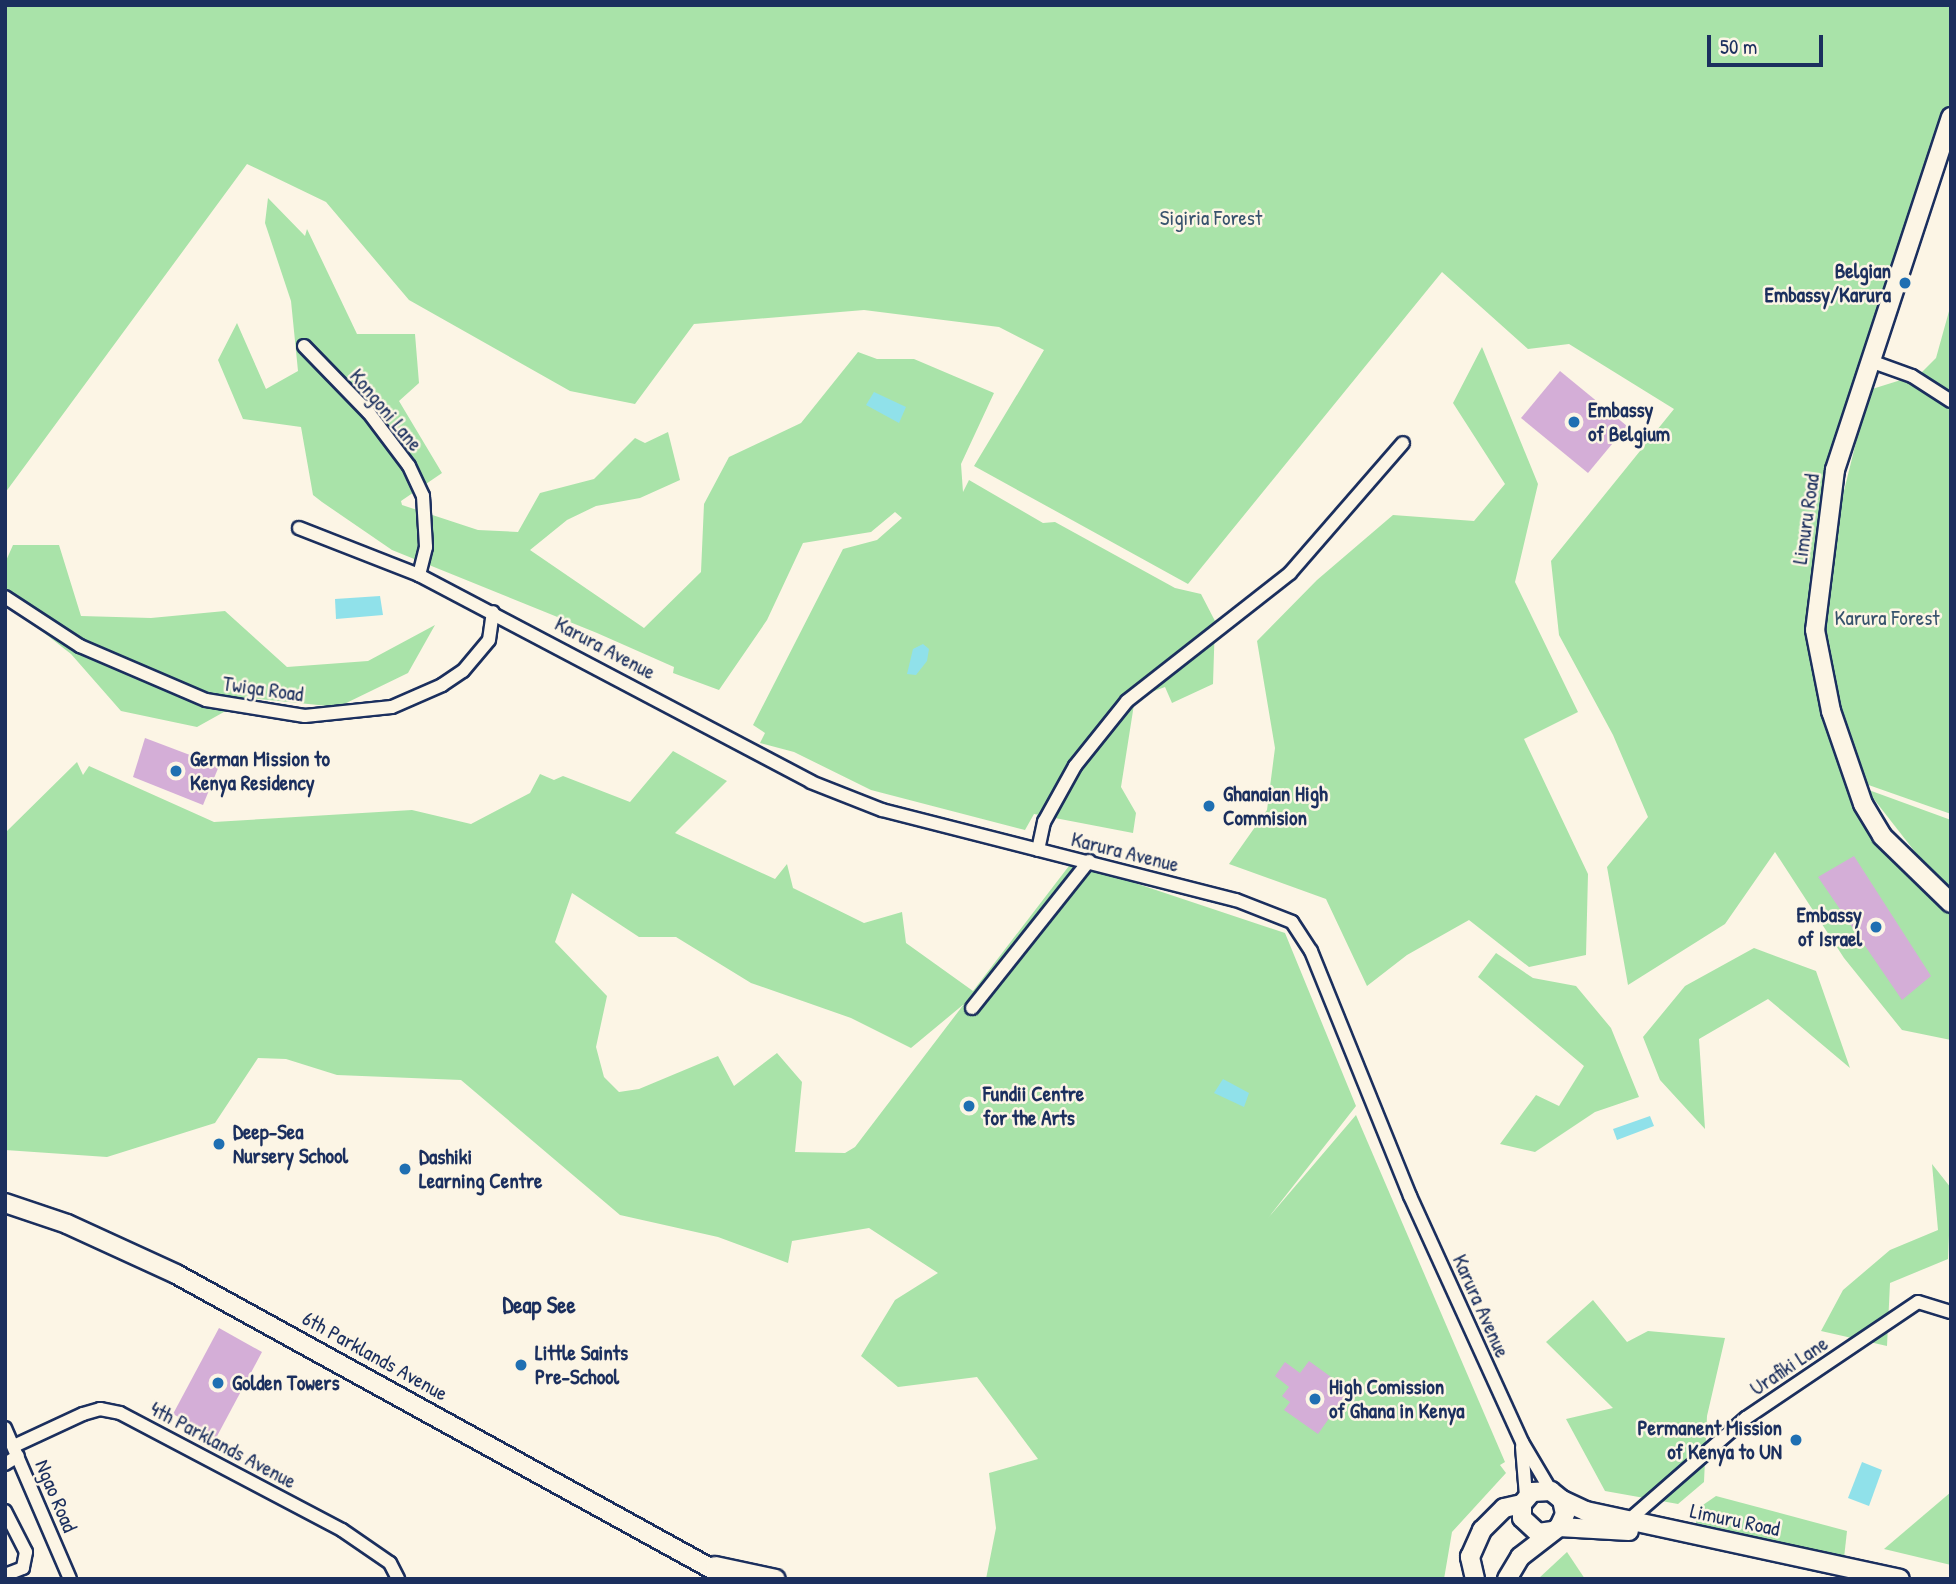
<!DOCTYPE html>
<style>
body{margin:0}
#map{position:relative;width:1956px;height:1584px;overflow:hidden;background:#fcf5e5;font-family:"Patrick Hand",sans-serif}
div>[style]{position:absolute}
.green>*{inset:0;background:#a9e3a9}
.water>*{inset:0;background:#90e1ea}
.building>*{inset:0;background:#d4aed7}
.roads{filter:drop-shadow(2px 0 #1b2f5e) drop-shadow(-2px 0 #1b2f5e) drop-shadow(0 2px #1b2f5e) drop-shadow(0 -2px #1b2f5e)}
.street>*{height:12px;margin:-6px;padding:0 6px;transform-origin:6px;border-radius:6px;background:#fcf5e5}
.secondary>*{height:18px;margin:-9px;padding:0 9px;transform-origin:9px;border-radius:9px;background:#fcf5e5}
.dots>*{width:19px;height:19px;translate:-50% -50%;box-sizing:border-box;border:4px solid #fcf5e5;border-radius:50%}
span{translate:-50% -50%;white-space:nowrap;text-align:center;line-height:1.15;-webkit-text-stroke:5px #fcf5e5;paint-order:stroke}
.park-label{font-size:21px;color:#37536d}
.poi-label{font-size:21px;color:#1b2f5e;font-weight:700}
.right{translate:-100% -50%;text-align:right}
.left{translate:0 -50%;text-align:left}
.street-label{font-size:21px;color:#1b2f5e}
.neighbourhood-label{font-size:23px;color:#1b2f5e;font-weight:700}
.frame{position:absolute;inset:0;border:7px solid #1b2f5e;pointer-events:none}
.scale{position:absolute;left:1707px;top:35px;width:116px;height:32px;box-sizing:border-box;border:4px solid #1b2f5e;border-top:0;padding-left:9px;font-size:21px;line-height:24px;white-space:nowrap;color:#1b2f5e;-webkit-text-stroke:5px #fcf5e5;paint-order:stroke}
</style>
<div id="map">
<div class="green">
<div style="clip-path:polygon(5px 5px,1951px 5px,1951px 131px,1834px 502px,1818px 619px,1841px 758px,1909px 871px,1951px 915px,1951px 1040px,1902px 1030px,1844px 958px,1775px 852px,1725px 924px,1628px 985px,1607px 867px,1648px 817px,1613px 735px,1559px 635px,1551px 561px,1674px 409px,1569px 344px,1528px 349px,1442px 272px,1188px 584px,974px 466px,1044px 350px,999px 327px,864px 310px,694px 324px,635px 404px,570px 391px,409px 300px,326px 202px,247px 164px,5px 493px)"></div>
<div style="clip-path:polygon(268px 198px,305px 236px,307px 229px,357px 334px,415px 334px,419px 383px,399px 401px,442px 473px,401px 501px,402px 505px,478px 530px,518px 532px,540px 493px,594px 479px,635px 438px,645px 443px,668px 432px,680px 480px,640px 498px,596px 506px,567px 520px,530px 550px,644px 628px,701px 572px,704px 504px,729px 457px,801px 423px,858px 352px,877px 359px,914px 359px,994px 393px,961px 464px,963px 492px,969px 480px,1043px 523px,1055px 522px,1175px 588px,1201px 594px,1215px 621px,1213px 684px,1172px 703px,1165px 687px,1135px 698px,1121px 787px,1136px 813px,1133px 833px,1034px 814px,1025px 830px,871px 790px,794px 752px,760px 743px,765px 733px,753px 725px,843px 549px,877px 540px,902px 518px,895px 512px,871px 532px,803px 543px,767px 620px,719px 690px,673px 673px,674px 667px,597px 633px,392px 550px,322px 502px,313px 495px,301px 427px,243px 419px,218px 360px,237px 323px,266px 389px,298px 371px,291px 301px,265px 223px)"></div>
<div style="clip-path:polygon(1951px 304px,1951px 814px,1860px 782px,1834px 707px,1821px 628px,1832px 539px,1869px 390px,1920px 374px,1936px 358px)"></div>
<div style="clip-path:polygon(1482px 347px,1538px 484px,1515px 582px,1578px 712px,1524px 739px,1588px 874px,1586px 955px,1529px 967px,1469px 920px,1407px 955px,1367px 986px,1326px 899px,1229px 864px,1267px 810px,1275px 748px,1257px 641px,1317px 580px,1393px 515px,1474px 521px,1505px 484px,1453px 403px)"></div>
<div style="clip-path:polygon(13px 545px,59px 545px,81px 616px,151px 618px,225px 611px,287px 667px,368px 661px,435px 625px,408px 673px,338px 707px,249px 698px,197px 727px,121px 711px,71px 654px,5px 602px,5px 563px)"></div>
<div style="clip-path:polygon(evenodd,673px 751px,727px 781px,675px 833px,775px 879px,787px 864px,793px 888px,864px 923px,902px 912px,906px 943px,973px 991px,1072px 862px,1285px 933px,1356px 1106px,1268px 1218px,1356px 1115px,1505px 1462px,1500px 1465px,1506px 1473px,1452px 1532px,1444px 1579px,986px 1579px,996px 1528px,989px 1473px,1038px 1459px,977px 1377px,898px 1387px,861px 1356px,895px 1300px,938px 1273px,869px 1228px,792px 1241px,788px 1263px,718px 1237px,620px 1215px,461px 1080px,337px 1075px,286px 1059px,258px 1058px,215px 1123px,107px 1157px,5px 1150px,5px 833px,77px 762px,83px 775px,89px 766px,214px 822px,412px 810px,471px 824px,530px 793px,540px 774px,554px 780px,563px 776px,630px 802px,673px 751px,572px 893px,639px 937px,676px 937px,751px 983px,851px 1018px,911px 1048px,964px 1004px,855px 1147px,845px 1153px,795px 1152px,802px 1082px,777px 1053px,734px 1086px,718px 1056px,639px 1089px,619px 1092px,604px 1077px,596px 1047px,607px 996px,555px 942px,572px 893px)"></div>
<div style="clip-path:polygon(1866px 789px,1951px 820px,1951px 893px,1926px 866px)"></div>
<div style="clip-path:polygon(1754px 948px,1816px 971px,1850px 1068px,1768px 999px,1699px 1039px,1705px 1129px,1660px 1080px,1643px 1037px,1685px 986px)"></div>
<div style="clip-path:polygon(1496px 953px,1533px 978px,1576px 986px,1611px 1028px,1639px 1097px,1595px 1112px,1535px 1152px,1500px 1144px,1536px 1095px,1559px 1106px,1584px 1066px,1478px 977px)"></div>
<div style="clip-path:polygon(1932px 1164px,1951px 1188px,1948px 1259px,1890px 1283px,1887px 1346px,1821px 1331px,1843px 1290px,1890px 1250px,1938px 1230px)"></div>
<div style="clip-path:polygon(1593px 1300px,1627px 1342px,1648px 1331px,1725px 1338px,1707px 1416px,1704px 1482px,1678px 1504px,1605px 1491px,1566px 1419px,1613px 1408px,1546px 1342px)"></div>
<div style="clip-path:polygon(1951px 1492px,1951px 1565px,1884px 1549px)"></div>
<div style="clip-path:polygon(1716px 1496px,1847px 1531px,1844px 1558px,1696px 1523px,1700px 1507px)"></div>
<div style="clip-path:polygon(1567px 1552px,1585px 1579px,1538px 1579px)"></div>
</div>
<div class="water">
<div style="clip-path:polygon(874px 392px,906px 407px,899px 423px,866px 405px)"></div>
<div style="clip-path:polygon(380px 596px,383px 615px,336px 619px,335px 599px)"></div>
<div style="clip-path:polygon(923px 644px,929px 649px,927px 661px,916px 675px,907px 674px,913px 649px)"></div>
<div style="clip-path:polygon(1223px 1079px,1249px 1093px,1244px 1107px,1214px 1093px)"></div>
<div style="clip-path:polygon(1650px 1116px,1654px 1126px,1617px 1140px,1613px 1129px)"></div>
<div style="clip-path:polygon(1862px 1462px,1882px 1470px,1869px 1506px,1848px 1498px)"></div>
</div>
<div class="building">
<div style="clip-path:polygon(1560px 371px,1627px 426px,1588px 473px,1521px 418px)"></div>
<div style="clip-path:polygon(145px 738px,219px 766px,203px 805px,133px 777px)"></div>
<div style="clip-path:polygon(1854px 856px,1931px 976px,1902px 1000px,1818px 877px)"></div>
<div style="clip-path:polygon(219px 1328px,262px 1352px,216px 1438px,173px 1414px)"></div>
<div style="clip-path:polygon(1309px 1361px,1349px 1390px,1318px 1434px,1284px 1410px,1290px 1402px,1282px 1396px,1289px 1387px,1275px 1376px,1285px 1362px,1300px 1373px)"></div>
</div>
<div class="roads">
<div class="street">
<div style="left:304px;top:346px;width:93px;rotate:45.9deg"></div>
<div style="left:369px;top:413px;width:66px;rotate:53deg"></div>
<div style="left:409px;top:466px;width:33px;rotate:65deg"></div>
<div style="left:423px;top:496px;width:51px;rotate:86.6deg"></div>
<div style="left:426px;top:547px;width:29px;rotate:104deg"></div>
<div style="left:419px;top:575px;width:443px;rotate:27.8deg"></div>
<div style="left:811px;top:782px;width:76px;rotate:21.5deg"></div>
<div style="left:882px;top:810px;width:365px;rotate:14.3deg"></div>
<div style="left:1236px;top:900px;width:60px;rotate:21.4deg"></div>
<div style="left:1292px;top:922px;width:35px;rotate:57deg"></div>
<div style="left:1311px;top:951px;width:264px;rotate:68deg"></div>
<div style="left:1410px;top:1196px;width:270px;rotate:65.5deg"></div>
<div style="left:1522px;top:1442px;width:57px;rotate:59.4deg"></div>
<div style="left:1873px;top:362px;width:41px;rotate:19.7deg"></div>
<div style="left:1912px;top:376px;width:46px;rotate:32.7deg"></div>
<div style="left:299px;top:528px;width:129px;rotate:21.4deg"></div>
<div style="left:5px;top:597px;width:90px;rotate:33.2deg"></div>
<div style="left:80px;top:646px;width:137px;rotate:23.2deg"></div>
<div style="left:206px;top:700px;width:100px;rotate:9.2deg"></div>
<div style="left:305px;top:716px;width:87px;rotate:-5.9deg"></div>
<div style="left:392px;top:707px;width:55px;rotate:-23.7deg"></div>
<div style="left:442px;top:685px;width:25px;rotate:-34deg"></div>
<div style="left:463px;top:671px;width:40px;rotate:-50deg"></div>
<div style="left:489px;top:640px;width:28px;rotate:-82deg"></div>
<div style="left:1038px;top:850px;width:29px;rotate:-78deg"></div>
<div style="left:1044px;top:822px;width:64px;rotate:-61deg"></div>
<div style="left:1075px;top:766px;width:83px;rotate:-51.3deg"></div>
<div style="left:1127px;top:701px;width:207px;rotate:-38.1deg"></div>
<div style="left:1290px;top:573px;width:172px;rotate:-49deg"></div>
<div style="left:972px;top:1008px;width:188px;rotate:-51.5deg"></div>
<div style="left:5px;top:1428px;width:164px;rotate:66.7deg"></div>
<div style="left:14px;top:1446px;width:76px;rotate:-24.9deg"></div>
<div style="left:83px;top:1414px;width:18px;rotate:-16deg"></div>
<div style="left:100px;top:1409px;width:20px;rotate:11deg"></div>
<div style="left:120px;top:1413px;width:251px;rotate:27.8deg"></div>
<div style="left:342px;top:1530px;width:58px;rotate:34.5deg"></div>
<div style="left:390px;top:1563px;width:18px;rotate:63deg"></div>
<div style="left:1522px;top:1447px;width:49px;rotate:85.3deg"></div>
<div style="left:5px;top:1464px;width:15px;rotate:-32deg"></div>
<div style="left:5px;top:1511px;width:46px;rotate:62.9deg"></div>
<div style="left:26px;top:1552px;width:16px;rotate:101deg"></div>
<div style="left:23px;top:1568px;width:19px;rotate:159deg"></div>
<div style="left:1629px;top:1520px;width:155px;rotate:-41.1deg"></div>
<div style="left:1746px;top:1418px;width:207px;rotate:-34deg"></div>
<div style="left:1918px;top:1302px;width:34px;rotate:17deg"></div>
</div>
<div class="secondary">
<div style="left:1951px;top:117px;width:372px;rotate:108.2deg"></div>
<div style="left:1835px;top:470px;width:161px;rotate:97.1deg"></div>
<div style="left:1815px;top:630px;width:83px;rotate:78.8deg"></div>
<div style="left:1831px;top:711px;width:98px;rotate:71deg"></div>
<div style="left:1863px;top:804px;width:37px;rotate:59deg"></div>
<div style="left:1882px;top:836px;width:96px;rotate:44.2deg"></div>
<div style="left:5px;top:1203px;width:65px;rotate:18.7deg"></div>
<div style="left:67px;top:1224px;width:120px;rotate:24.6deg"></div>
<div style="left:176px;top:1274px;width:632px;rotate:28.83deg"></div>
<div style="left:1562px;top:1500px;width:26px;rotate:25deg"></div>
<div style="left:1586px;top:1511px;width:321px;rotate:12.2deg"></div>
<div style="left:1559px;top:1527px;width:70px;rotate:3.3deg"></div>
<div style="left:715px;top:1566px;width:62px;rotate:12deg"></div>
<div style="left:1475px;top:1579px;width:23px;rotate:-103deg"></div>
<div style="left:1470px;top:1557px;width:30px;rotate:-66deg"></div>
<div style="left:1482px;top:1530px;width:31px;rotate:-45deg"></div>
<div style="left:1504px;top:1508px;width:18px;rotate:-13deg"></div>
<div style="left:1507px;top:1579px;width:26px;rotate:-59deg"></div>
<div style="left:1520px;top:1557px;width:49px;rotate:-37.6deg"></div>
<div style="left:1559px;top:1527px;width:14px;rotate:-65deg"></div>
<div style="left:1565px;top:1514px;width:14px;rotate:-102deg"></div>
<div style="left:1562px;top:1500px;width:14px;rotate:-141deg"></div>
<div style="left:1551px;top:1491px;width:19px;rotate:177deg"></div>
<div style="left:1532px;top:1492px;width:16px;rotate:130deg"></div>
<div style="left:1522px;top:1504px;width:14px;rotate:90deg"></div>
<div style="left:1522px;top:1518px;width:22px;rotate:43deg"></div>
<div style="left:1538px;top:1533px;width:15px;rotate:-8deg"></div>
</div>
</div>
<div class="dots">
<div style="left:1905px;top:283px;background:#1f6fb2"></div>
<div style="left:1574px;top:422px;background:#1f6fb2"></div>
<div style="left:176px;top:771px;background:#1f6fb2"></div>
<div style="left:1209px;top:806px;background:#1f6fb2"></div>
<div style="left:1876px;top:927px;background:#1f6fb2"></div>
<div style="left:969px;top:1106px;background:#1f6fb2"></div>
<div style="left:219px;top:1144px;background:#1f6fb2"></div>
<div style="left:405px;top:1169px;background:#1f6fb2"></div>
<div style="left:521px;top:1365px;background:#1f6fb2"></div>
<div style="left:218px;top:1383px;background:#1f6fb2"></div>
<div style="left:1315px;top:1399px;background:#1f6fb2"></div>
<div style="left:1796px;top:1440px;background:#1f6fb2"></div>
</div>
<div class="park-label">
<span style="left:1211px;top:218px">Sigiria Forest</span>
<span style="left:1887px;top:618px">Karura Forest</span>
</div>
<div class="poi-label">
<span class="right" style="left:1891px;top:283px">Belgian<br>Embassy/Karura</span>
<span class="left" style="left:1588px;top:422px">Embassy<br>of Belgium</span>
<span class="left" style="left:190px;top:771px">German Mission to<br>Kenya Residency</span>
<span class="left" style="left:1223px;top:806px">Ghanaian High<br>Commision</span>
<span class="right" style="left:1862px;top:927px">Embassy<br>of Israel</span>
<span class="left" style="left:983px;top:1106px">Fundii Centre<br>for the Arts</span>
<span class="left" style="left:233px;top:1144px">Deep-Sea<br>Nursery School</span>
<span class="left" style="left:419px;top:1169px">Dashiki<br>Learning Centre</span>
<span class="left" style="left:535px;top:1365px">Little Saints<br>Pre-School</span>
<span class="left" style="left:232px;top:1383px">Golden Towers</span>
<span class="left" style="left:1329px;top:1399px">High Comission<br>of Ghana in Kenya</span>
<span class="right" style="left:1782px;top:1440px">Permanent Mission<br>of Kenya to UN</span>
</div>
<div class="street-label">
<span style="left:386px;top:410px;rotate:50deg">Kongoni Lane</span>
<span style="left:1806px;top:519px;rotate:-82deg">Limuru Road</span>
<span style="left:605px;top:648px;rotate:28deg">Karura Avenue</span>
<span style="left:263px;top:689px;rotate:8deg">Twiga Road</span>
<span style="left:1125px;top:852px;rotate:14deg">Karura Avenue</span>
<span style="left:1481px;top:1306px;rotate:66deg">Karura Avenue</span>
<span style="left:375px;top:1356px;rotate:29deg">6th Parklands Avenue</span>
<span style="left:1789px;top:1366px;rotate:-34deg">Urafiki Lane</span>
<span style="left:223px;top:1445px;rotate:28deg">4th Parklands Avenue</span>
<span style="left:56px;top:1496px;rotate:67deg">Ngao Road</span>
<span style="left:1735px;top:1520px;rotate:12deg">Limuru Road</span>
</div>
<div class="neighbourhood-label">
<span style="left:539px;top:1305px">Deap See</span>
</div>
<div class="frame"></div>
<div class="scale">50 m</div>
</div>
